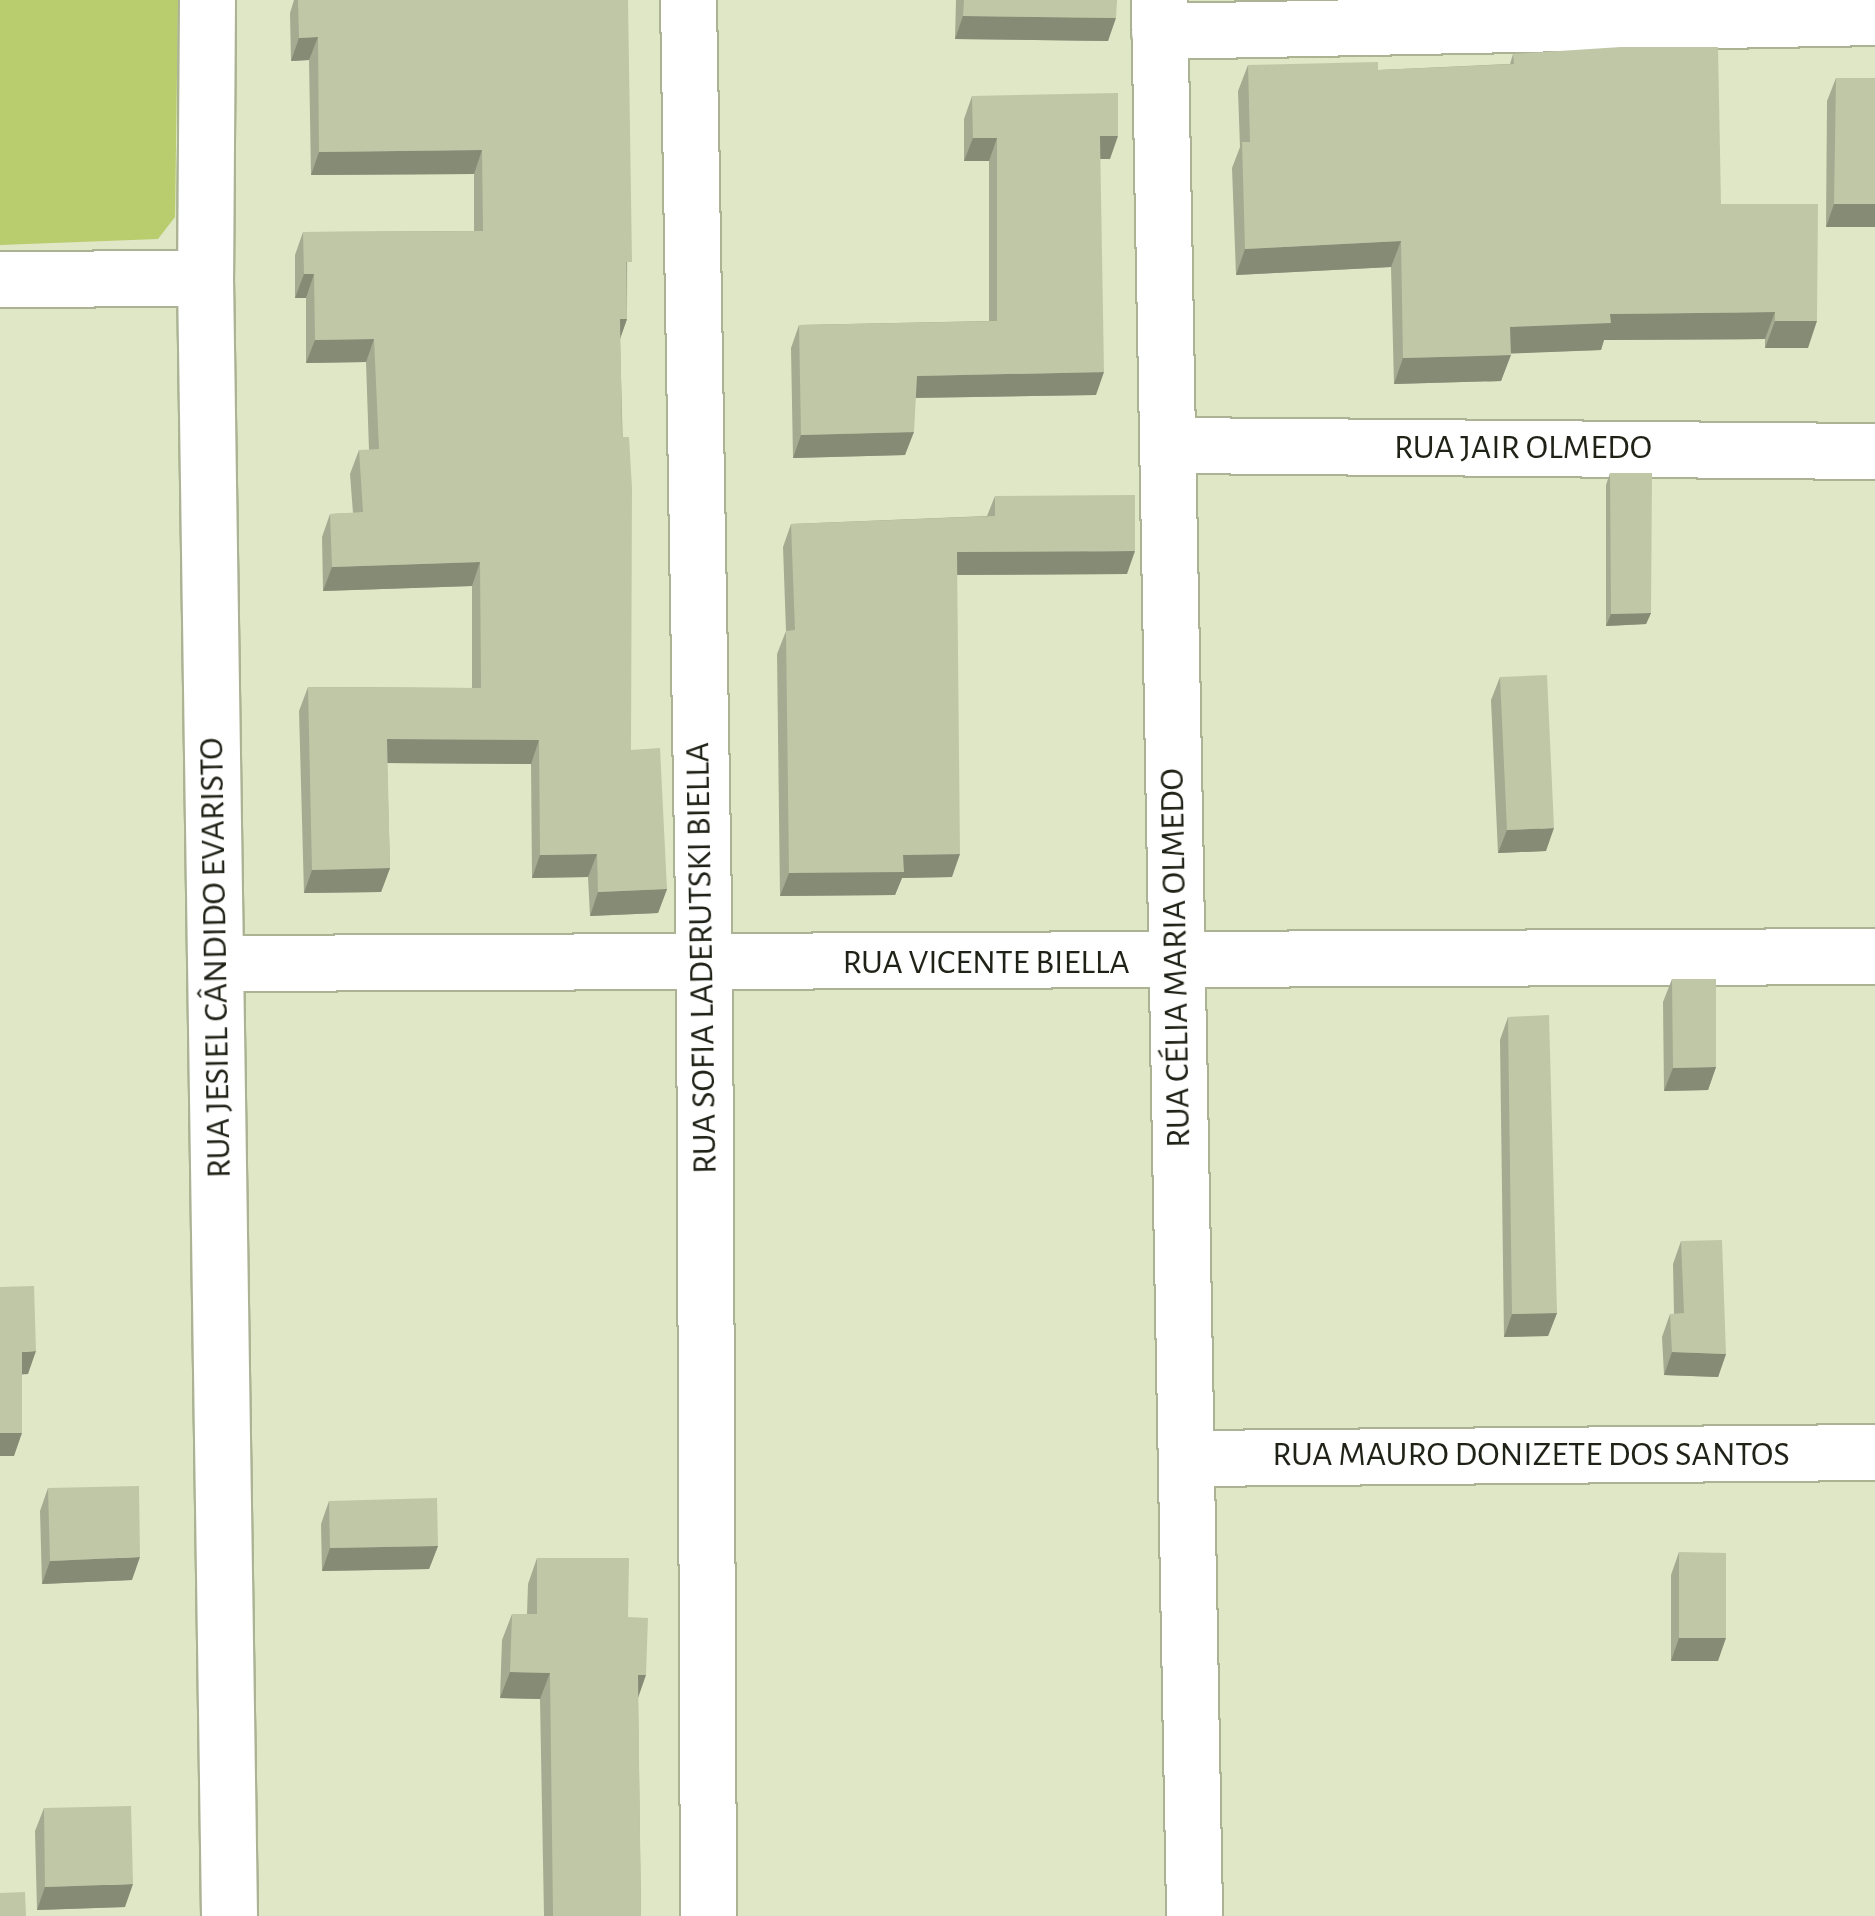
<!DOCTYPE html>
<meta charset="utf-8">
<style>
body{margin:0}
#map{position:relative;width:1875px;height:1916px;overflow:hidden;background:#dfe7c7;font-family:"Alegreya Sans",sans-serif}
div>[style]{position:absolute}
.green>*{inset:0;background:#b9cc6e}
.roads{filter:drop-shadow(2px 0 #acb394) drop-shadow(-2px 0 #acb394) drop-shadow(0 2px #acb394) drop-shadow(0 -2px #acb394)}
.minor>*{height:55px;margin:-27.5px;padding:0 27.5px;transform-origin:27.5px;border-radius:27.5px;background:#fff}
.wall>*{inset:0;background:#a4ab90}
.shaded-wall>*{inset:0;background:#868b75}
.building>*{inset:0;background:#bfc7a7}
span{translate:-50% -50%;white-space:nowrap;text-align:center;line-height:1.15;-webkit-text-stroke:9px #fff;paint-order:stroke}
.street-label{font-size:35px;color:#1f2216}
</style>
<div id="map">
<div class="green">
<div style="clip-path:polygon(0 0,178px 0,175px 217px,158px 239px,0 245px)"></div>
</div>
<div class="roads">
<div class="minor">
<div style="left:207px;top:0;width:278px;rotate:90.4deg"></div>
<div style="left:205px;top:278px;width:1638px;rotate:89.16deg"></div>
<div style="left:688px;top:0;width:963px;rotate:89.05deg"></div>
<div style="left:704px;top:963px;width:953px;rotate:89.76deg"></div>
<div style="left:1159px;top:0;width:1916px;rotate:88.95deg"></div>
<div style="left:1159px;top:31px;width:716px;rotate:-1.12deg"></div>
<div style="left:0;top:279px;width:205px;rotate:-0.3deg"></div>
<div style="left:1171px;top:445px;width:704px;rotate:0.49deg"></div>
<div style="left:217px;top:963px;width:1658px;rotate:-0.24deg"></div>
<div style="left:1188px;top:1458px;width:687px;rotate:-0.5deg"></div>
</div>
</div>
<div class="wall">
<div style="clip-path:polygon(294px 0,628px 0,627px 319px,620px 338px,631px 750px,667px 889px,658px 913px,590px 916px,588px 877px,532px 878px,531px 764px,387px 763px,390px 868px,381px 892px,304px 893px,299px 711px,308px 687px,472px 688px,472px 586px,323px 591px,322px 537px,330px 514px,353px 513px,350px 474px,359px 450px,369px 450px,366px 362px,306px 363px,306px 298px,295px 298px,295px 255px,303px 232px,474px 231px,474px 174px,311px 175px,309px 60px,291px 61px,290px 13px)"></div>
<div style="clip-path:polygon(956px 0,1117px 0,1108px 41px,955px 39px)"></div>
<div style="clip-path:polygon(1513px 54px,1721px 204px,1808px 348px,1765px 348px,1765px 339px,1604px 340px,1601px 350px,1511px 353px,1501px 381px,1394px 384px,1391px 267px,1236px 275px,1232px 168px,1240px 147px,1238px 91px,1248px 65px,1378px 70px,1510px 64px)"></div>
<div style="clip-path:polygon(1836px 78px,1875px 227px,1826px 227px,1827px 101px)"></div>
<div style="clip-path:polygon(972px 96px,1110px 159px,1100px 159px,1096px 395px,915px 398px,905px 455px,793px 458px,791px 348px,799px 325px,989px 321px,989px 161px,964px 161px,964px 119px)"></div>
<div style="clip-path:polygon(1610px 473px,1651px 613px,1646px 624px,1606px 626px,1606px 485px)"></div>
<div style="clip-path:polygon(995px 496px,1127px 574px,957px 575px,952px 877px,902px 878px,895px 895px,780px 896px,777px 654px,786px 631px,783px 547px,791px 524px,987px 516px)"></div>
<div style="clip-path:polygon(1500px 677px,1546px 851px,1498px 853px,1491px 700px)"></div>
<div style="clip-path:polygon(1672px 979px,1716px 1067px,1708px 1090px,1664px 1091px,1663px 1002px)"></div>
<div style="clip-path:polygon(1508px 1017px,1557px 1313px,1548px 1336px,1504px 1337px,1500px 1040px)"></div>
<div style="clip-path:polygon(1681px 1241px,1726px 1354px,1718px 1377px,1664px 1375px,1662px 1337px,1670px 1314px,1674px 1314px,1673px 1264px)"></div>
<div style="clip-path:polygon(48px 1488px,132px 1580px,42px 1584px,40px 1511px)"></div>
<div style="clip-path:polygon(329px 1501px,438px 1546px,429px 1569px,322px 1571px,321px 1524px)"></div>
<div style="clip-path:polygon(1679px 1552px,1718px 1661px,1671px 1661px,1671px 1575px)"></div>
<div style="clip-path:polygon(537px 1558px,628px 1617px,638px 1698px,641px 1916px,544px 1916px,540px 1699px,500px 1698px,502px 1640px,512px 1614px,527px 1614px,528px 1584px)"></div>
<div style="clip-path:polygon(44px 1808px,125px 1907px,37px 1910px,35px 1831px)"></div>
</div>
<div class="shaded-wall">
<div style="clip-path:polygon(963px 16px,1116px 18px,1108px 41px,955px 39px)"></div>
<div style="clip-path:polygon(318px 37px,309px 60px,291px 61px,299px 38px)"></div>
<div style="clip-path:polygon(1100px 136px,1118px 136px,1110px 159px,1092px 159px)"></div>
<div style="clip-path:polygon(973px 138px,997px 138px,989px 161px,964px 161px)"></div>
<div style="clip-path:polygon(482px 150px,474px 174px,311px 175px,319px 152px)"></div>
<div style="clip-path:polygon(1834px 204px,1875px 204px,1875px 227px,1826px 227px)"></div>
<div style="clip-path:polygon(1401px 241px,1391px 267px,1236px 275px,1245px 249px)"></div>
<div style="clip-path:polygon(304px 274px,314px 274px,306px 298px,295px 298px)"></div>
<div style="clip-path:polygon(1775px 312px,1765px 339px,1604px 340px,1601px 350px,1500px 354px,1510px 327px,1610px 314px)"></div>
<div style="clip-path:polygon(620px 319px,627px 319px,619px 342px)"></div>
<div style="clip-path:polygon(1775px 321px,1817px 321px,1808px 348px,1765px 348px)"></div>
<div style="clip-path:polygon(374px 339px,366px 362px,306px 363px,315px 340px)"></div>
<div style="clip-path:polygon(1511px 355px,1501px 381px,1394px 384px,1403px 358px)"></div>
<div style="clip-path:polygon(1104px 372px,1096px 395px,908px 398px,917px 376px)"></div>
<div style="clip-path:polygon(914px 432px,905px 455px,793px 458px,801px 435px)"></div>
<div style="clip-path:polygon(1135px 551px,1127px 574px,949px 575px,957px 552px)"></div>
<div style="clip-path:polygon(480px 562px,472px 586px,323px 591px,332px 567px)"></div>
<div style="clip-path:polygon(1651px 613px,1646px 624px,1606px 626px,1611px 614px)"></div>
<div style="clip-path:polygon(387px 739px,539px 740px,531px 764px,378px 763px)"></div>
<div style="clip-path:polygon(1554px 828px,1546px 851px,1498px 853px,1507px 830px)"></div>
<div style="clip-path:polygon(597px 854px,588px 877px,532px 878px,540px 855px)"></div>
<div style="clip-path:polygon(960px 854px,952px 877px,902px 878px,895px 895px,780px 896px,789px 873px,903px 855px)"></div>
<div style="clip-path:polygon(390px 868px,381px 892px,304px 893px,312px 870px)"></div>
<div style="clip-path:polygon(667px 889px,658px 913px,590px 916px,598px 892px)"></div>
<div style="clip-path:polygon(1716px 1067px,1708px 1090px,1664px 1091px,1673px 1068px)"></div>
<div style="clip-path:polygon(1557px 1313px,1548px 1336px,1504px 1337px,1512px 1314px)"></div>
<div style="clip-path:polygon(36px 1351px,28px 1374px,14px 1375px,22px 1352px)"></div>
<div style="clip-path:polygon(1672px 1352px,1726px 1354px,1718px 1377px,1664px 1375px)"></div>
<div style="clip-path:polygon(0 1433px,22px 1433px,14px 1456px,0 1456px)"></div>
<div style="clip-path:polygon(438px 1546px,429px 1569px,322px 1571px,330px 1548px)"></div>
<div style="clip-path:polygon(140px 1557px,132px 1580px,42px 1584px,50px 1561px)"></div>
<div style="clip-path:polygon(1679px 1638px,1726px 1638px,1718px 1661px,1671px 1661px)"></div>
<div style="clip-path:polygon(510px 1672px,550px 1673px,540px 1699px,500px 1698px)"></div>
<div style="clip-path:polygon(638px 1675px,646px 1675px,637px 1701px)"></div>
<div style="clip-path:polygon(133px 1884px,125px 1907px,37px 1910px,45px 1887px)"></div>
</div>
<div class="building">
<div style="clip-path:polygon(298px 0,628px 0,632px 262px,626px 262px,627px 319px,620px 319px,622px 437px,629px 437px,632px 488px,631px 750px,660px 748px,667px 889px,598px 892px,597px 854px,540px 855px,539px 740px,387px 739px,390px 868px,312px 870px,308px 687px,481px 688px,480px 562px,332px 567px,330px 514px,363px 512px,359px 450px,379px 449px,374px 339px,315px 340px,314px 274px,304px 274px,303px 232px,483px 231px,482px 150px,319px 152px,318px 37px,299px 38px)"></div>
<div style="clip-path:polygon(964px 0,1117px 0,1116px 18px,963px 16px)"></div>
<div style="clip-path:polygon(1621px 47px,1718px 47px,1721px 204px,1818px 204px,1817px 321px,1775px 321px,1775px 312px,1610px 314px,1611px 323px,1510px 327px,1511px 355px,1403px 358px,1401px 241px,1245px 249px,1242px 142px,1250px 142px,1248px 65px,1378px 62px,1378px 70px,1514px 64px,1513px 54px)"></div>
<div style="clip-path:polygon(1836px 78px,1875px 78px,1875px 204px,1834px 204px)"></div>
<div style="clip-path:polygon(1118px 93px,1118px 136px,1100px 136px,1104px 372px,917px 376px,914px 432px,801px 435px,799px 325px,997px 321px,997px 138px,973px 138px,972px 96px)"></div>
<div style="clip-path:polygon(1610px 473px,1652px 473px,1651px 613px,1611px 614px)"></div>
<div style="clip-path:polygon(1135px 495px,1135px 551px,957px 552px,960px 854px,903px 855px,904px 872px,789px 873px,786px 631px,795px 630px,791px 524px,995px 516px,995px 496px)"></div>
<div style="clip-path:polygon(1547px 675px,1554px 828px,1507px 830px,1500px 677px)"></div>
<div style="clip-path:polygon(1672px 979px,1716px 979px,1716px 1067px,1673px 1068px)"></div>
<div style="clip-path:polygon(1549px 1015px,1557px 1313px,1512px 1314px,1508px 1017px)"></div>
<div style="clip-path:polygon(1722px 1240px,1726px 1354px,1672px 1352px,1670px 1314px,1684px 1313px,1681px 1241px)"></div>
<div style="clip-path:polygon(34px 1286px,36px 1351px,22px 1352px,22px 1433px,0 1433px,0 1287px)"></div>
<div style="clip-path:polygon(139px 1486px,140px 1557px,50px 1561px,48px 1488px)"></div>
<div style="clip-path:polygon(437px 1498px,438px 1546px,330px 1548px,329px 1501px)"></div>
<div style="clip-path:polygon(1679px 1552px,1726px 1553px,1726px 1638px,1679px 1638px)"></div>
<div style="clip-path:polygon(537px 1558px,629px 1558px,628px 1617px,648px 1618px,646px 1675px,638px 1675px,641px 1916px,553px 1916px,550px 1673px,510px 1672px,512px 1614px,537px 1614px)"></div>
<div style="clip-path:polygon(131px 1806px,133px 1884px,45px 1887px,44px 1808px)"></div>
<div style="clip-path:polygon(25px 1892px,26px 1916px,0 1916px,0 1893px)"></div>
</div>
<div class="street-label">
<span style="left:1523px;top:448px">RUA JAIR OLMEDO</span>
<span style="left:216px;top:958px;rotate:-91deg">RUA JESIEL CÂNDIDO EVARISTO</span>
<span style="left:702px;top:958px;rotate:-91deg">RUA SOFIA LADERUTSKI BIELLA</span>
<span style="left:1176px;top:958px;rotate:-91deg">RUA CÉLIA MARIA OLMEDO</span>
<span style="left:986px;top:963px">RUA VICENTE BIELLA</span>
<span style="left:1531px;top:1455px">RUA MAURO DONIZETE DOS SANTOS</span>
</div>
</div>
